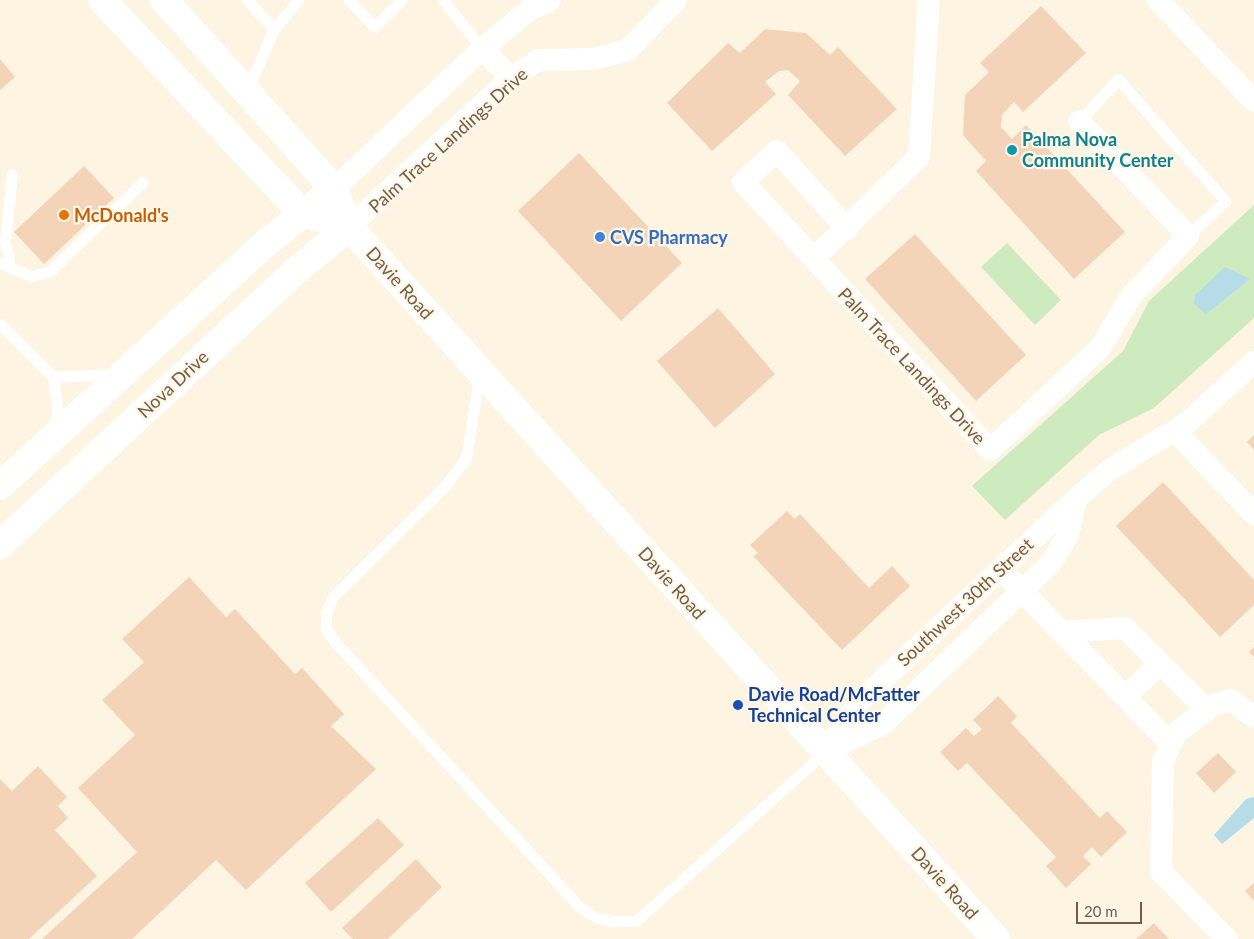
<!DOCTYPE html>
<style>
body{margin:0}
#map{position:relative;width:1254px;height:939px;overflow:hidden;background:#fdf4e2;font-family:Lato,sans-serif}
div>[style]{position:absolute}
.green>*{inset:0;background:#ceebc0}
.water>*{inset:0;background:#b6dce7}
.building>*{inset:0;background:#f3d4b9}
.lane>*{height:11px;margin:-5.5px;padding:0 5.5px;transform-origin:5.5px;border-radius:5.5px;background:#fff}
.street>*{height:22px;margin:-11px;padding:0 11px;transform-origin:11px;border-radius:11px;background:#fff}
.secondary>*{height:28px;margin:-14px;padding:0 14px;transform-origin:14px;border-radius:14px;background:#fff}
.dots>*{width:14px;height:14px;translate:-50% -50%;box-sizing:border-box;border:2px solid #fff8e9;border-radius:50%}
span{translate:-50% -50%;white-space:nowrap;text-align:center;line-height:1.15;-webkit-text-stroke:4.5px #fff8e9;paint-order:stroke}
.street-label{font-size:18px;color:#755b48}
.culture-label{font-size:18px;color:#0d838f;font-weight:700}
.left{translate:0 -50%;text-align:left}
.food-label{font-size:18px;color:#c56008;font-weight:700}
.shop-label{font-size:18px;color:#366cbe;font-weight:700}
.transit-label{font-size:18px;color:#164399;font-weight:700}
.scale{position:absolute;left:1076px;top:902px;width:66px;height:22px;box-sizing:border-box;border:2px solid #755b48;border-top:0;padding-left:6px;font-size:15px;line-height:18px;white-space:nowrap;color:#755b48;-webkit-text-stroke:4px #fff8e9;paint-order:stroke}
</style>
<div id="map">
<div class="green">
<div style="clip-path:polygon(1254px 205px,1254px 318px,1154px 408px,1099px 435px,1005px 520px,972px 486px,1123px 351px,1149px 301px)"></div>
<div style="clip-path:polygon(1007px 243px,1061px 300px,1035px 325px,981px 267px)"></div>
</div>
<div class="water">
<div style="clip-path:polygon(1225px 267px,1250px 279px,1206px 314px,1194px 304px,1195px 295px)"></div>
<div style="clip-path:polygon(1254px 797px,1254px 818px,1222px 844px,1214px 835px,1246px 799px)"></div>
</div>
<div class="building">
<div style="clip-path:polygon(1041px 6px,1086px 53px,1023px 112px,1014px 102px,1002px 115px,1001px 127px,1012px 139px,1026px 125px,1125px 232px,1074px 279px,976px 171px,986px 161px,963px 135px,965px 95px,989px 72px,980px 63px)"></div>
<div style="clip-path:polygon(765px 29px,806px 33px,830px 55px,838px 47px,897px 109px,845px 156px,788px 95px,800px 81px,788px 70px,779px 71px,765px 82px,776px 94px,712px 151px,667px 103px,728px 43px,740px 53px)"></div>
<div style="clip-path:polygon(0 59px,15px 77px,0 90px)"></div>
<div style="clip-path:polygon(579px 153px,682px 263px,621px 321px,518px 211px)"></div>
<div style="clip-path:polygon(84px 166px,114px 198px,44px 264px,14px 232px)"></div>
<div style="clip-path:polygon(915px 234px,1026px 355px,976px 401px,865px 279px)"></div>
<div style="clip-path:polygon(718px 308px,775px 374px,715px 428px,657px 361px)"></div>
<div style="clip-path:polygon(1254px 435px,1254px 450px,1247px 442px)"></div>
<div style="clip-path:polygon(1163px 482px,1254px 580px,1254px 605px,1220px 637px,1116px 526px)"></div>
<div style="clip-path:polygon(787px 511px,795px 519px,800px 514px,869px 588px,892px 566px,910px 586px,842px 650px,753px 556px,758px 553px,750px 545px)"></div>
<div style="clip-path:polygon(189px 577px,226px 617px,235px 609px,295px 674px,302px 668px,344px 714px,331px 726px,376px 769px,246px 890px,216px 860px,132px 939px,42px 939px,137px 852px,78px 788px,135px 735px,102px 700px,144px 662px,122px 639px)"></div>
<div style="clip-path:polygon(1254px 647px,1254px 657px,1249px 652px)"></div>
<div style="clip-path:polygon(998px 696px,1017px 716px,1011px 723px,1100px 818px,1107px 811px,1127px 832px,1101px 857px,1092px 847px,1083px 856px,1091px 864px,1066px 888px,1046px 866px,1056px 857px,967px 763px,958px 771px,940px 752px,966px 728px,974px 736px,982px 729px,973px 720px)"></div>
<div style="clip-path:polygon(1218px 753px,1236px 772px,1214px 793px,1196px 773px)"></div>
<div style="clip-path:polygon(38px 766px,67px 797px,58px 806px,68px 818px,55px 830px,97px 876px,29px 939px,0 939px,0 779px,12px 791px)"></div>
<div style="clip-path:polygon(378px 818px,404px 845px,331px 912px,305px 883px)"></div>
<div style="clip-path:polygon(416px 859px,442px 887px,388px 939px,353px 939px,342px 928px)"></div>
<div style="clip-path:polygon(1254px 883px,1254px 901px,1245px 891px)"></div>
<div style="clip-path:polygon(1154px 923px,1169px 939px,1136px 939px)"></div>
</div>
<div class="lane">
<div style="left:247px;top:0;width:40px;rotate:47deg"></div>
<div style="left:349px;top:0;width:37px;rotate:47deg"></div>
<div style="left:374px;top:27px;width:38px;rotate:-45deg"></div>
<div style="left:443px;top:0;width:63px;rotate:51.5deg"></div>
<div style="left:247px;top:90px;width:67px;rotate:-66.1deg"></div>
<div style="left:274px;top:29px;width:38px;rotate:-50deg"></div>
<div style="left:1079px;top:121px;width:57px;rotate:-47.1deg"></div>
<div style="left:1118px;top:79px;width:162px;rotate:48.7deg"></div>
<div style="left:1225px;top:201px;width:51px;rotate:136.6deg"></div>
<div style="left:0;top:263px;width:34px;rotate:23deg"></div>
<div style="left:31px;top:276px;width:18px;rotate:-13deg"></div>
<div style="left:49px;top:272px;width:130px;rotate:-43.8deg"></div>
<div style="left:10px;top:267px;width:26px;rotate:-101deg"></div>
<div style="left:5px;top:241px;width:67px;rotate:-84deg"></div>
<div style="left:0;top:324px;width:75px;rotate:45deg"></div>
<div style="left:53px;top:377px;width:30px;rotate:82deg"></div>
<div style="left:57px;top:407px;width:23px;rotate:97deg"></div>
<div style="left:479px;top:376px;width:83px;rotate:99deg"></div>
<div style="left:466px;top:458px;width:35px;rotate:127deg"></div>
<div style="left:445px;top:486px;width:158px;rotate:135.3deg"></div>
<div style="left:333px;top:597px;width:17px;rotate:114deg"></div>
<div style="left:326px;top:613px;width:16px;rotate:90deg"></div>
<div style="left:326px;top:629px;width:16px;rotate:55deg"></div>
<div style="left:335px;top:642px;width:359px;rotate:47.3deg"></div>
<div style="left:579px;top:906px;width:19px;rotate:36deg"></div>
<div style="left:594px;top:917px;width:19px;rotate:12deg"></div>
<div style="left:613px;top:921px;width:23px"></div>
<div style="left:636px;top:921px;width:255px;rotate:-41.8deg"></div>
<div style="left:53px;top:377px;width:61px;rotate:-2.8deg"></div>
</div>
<div class="street">
<div style="left:1158px;top:0;width:139px;rotate:46.5deg"></div>
<div style="left:482px;top:49px;width:41px;rotate:45deg"></div>
<div style="left:334px;top:189px;width:204px;rotate:-43.4deg"></div>
<div style="left:482px;top:49px;width:61px;rotate:-39.7deg"></div>
<div style="left:529px;top:10px;width:23px;rotate:-25deg"></div>
<div style="left:349px;top:227px;width:220px;rotate:-42.6deg"></div>
<div style="left:511px;top:78px;width:33px;rotate:-33deg"></div>
<div style="left:539px;top:60px;width:54px;rotate:-1.1deg"></div>
<div style="left:593px;top:59px;width:36px;rotate:-14deg"></div>
<div style="left:628px;top:50px;width:69px;rotate:-46.2deg"></div>
<div style="left:847px;top:229px;width:105px;rotate:-131.9deg"></div>
<div style="left:777px;top:151px;width:46px;rotate:137.6deg"></div>
<div style="left:743px;top:182px;width:364px;rotate:47.3deg"></div>
<div style="left:990px;top:450px;width:150px;rotate:-42.8deg"></div>
<div style="left:1100px;top:348px;width:62px;rotate:-58.9deg"></div>
<div style="left:1132px;top:295px;width:81px;rotate:-46.5deg"></div>
<div style="left:1188px;top:236px;width:158px;rotate:-133.5deg"></div>
<div style="left:814px;top:258px;width:146px;rotate:-43.9deg"></div>
<div style="left:919px;top:157px;width:157px;rotate:-86.4deg"></div>
<div style="left:1175px;top:431px;width:115px;rotate:46.4deg"></div>
<div style="left:1012px;top:581px;width:225px;rotate:45.7deg"></div>
<div style="left:1062px;top:632px;width:63px;rotate:-3.6deg"></div>
<div style="left:1125px;top:628px;width:115px;rotate:45deg"></div>
<div style="left:1125px;top:697px;width:48px;rotate:-43.3deg"></div>
<div style="left:826px;top:751px;width:60px;rotate:-55.8deg"></div>
<div style="left:860px;top:701px;width:296px;rotate:-43.1deg"></div>
<div style="left:1076px;top:499px;width:43px;rotate:-41.2deg"></div>
<div style="left:1108px;top:471px;width:92px;rotate:-31.3deg"></div>
<div style="left:1187px;top:423px;width:91px;rotate:-42.3deg"></div>
<div style="left:826px;top:751px;width:63px;rotate:-25.3deg"></div>
<div style="left:883px;top:724px;width:231px;rotate:-43.8deg"></div>
<div style="left:1050px;top:564px;width:34px;rotate:-58deg"></div>
<div style="left:1068px;top:535px;width:37px;rotate:-77deg"></div>
<div style="left:1227px;top:939px;width:94px;rotate:-134.6deg"></div>
<div style="left:1161px;top:872px;width:111px;rotate:-89deg"></div>
<div style="left:1163px;top:761px;width:31px;rotate:-65deg"></div>
<div style="left:1176px;top:733px;width:46px;rotate:-37.1deg"></div>
<div style="left:1213px;top:705px;width:18px;rotate:-16deg"></div>
<div style="left:1230px;top:700px;width:29px;rotate:35deg"></div>
</div>
<div class="secondary">
<div style="left:102px;top:0;width:294px;rotate:46.8deg"></div>
<div style="left:303px;top:214px;width:16px;rotate:14deg"></div>
<div style="left:164px;top:0;width:254px;rotate:48deg"></div>
<div style="left:334px;top:189px;width:41px;rotate:68.5deg"></div>
<div style="left:349px;top:227px;width:962px;rotate:47.74deg"></div>
<div style="left:0;top:486px;width:360px;rotate:-42.4deg"></div>
<div style="left:266px;top:243px;width:87px;rotate:-38.5deg"></div>
<div style="left:0;top:545px;width:405px;rotate:-42.8deg"></div>
<div style="left:297px;top:270px;width:67px;rotate:-39.6deg"></div>
</div>
<div class="dots">
<div style="left:1012px;top:150px;background:#0f9aa8"></div>
<div style="left:64px;top:215px;background:#e8710a"></div>
<div style="left:600px;top:237px;background:#3f7fe0"></div>
<div style="left:738px;top:705px;background:#1a4fb4"></div>
</div>
<div class="street-label">
<span style="left:448px;top:140px;rotate:-42deg">Palm Trace Landings Drive</span>
<span style="left:400px;top:283px;rotate:48deg">Davie Road</span>
<span style="left:912px;top:366px;rotate:47deg">Palm Trace Landings Drive</span>
<span style="left:173px;top:384px;rotate:-43deg">Nova Drive</span>
<span style="left:672px;top:583px;rotate:48deg">Davie Road</span>
<span style="left:965px;top:602px;rotate:-43deg">Southwest 30th Street</span>
<span style="left:945px;top:883px;rotate:48deg">Davie Road</span>
</div>
<div class="culture-label">
<span class="left" style="left:1022px;top:150px">Palma Nova<br>Community Center</span>
</div>
<div class="food-label">
<span class="left" style="left:74px;top:215px">McDonald's</span>
</div>
<div class="shop-label">
<span class="left" style="left:610px;top:237px">CVS Pharmacy</span>
</div>
<div class="transit-label">
<span class="left" style="left:748px;top:705px">Davie Road/McFatter<br>Technical Center</span>
</div>
<div class="scale">20 m</div>
</div>
